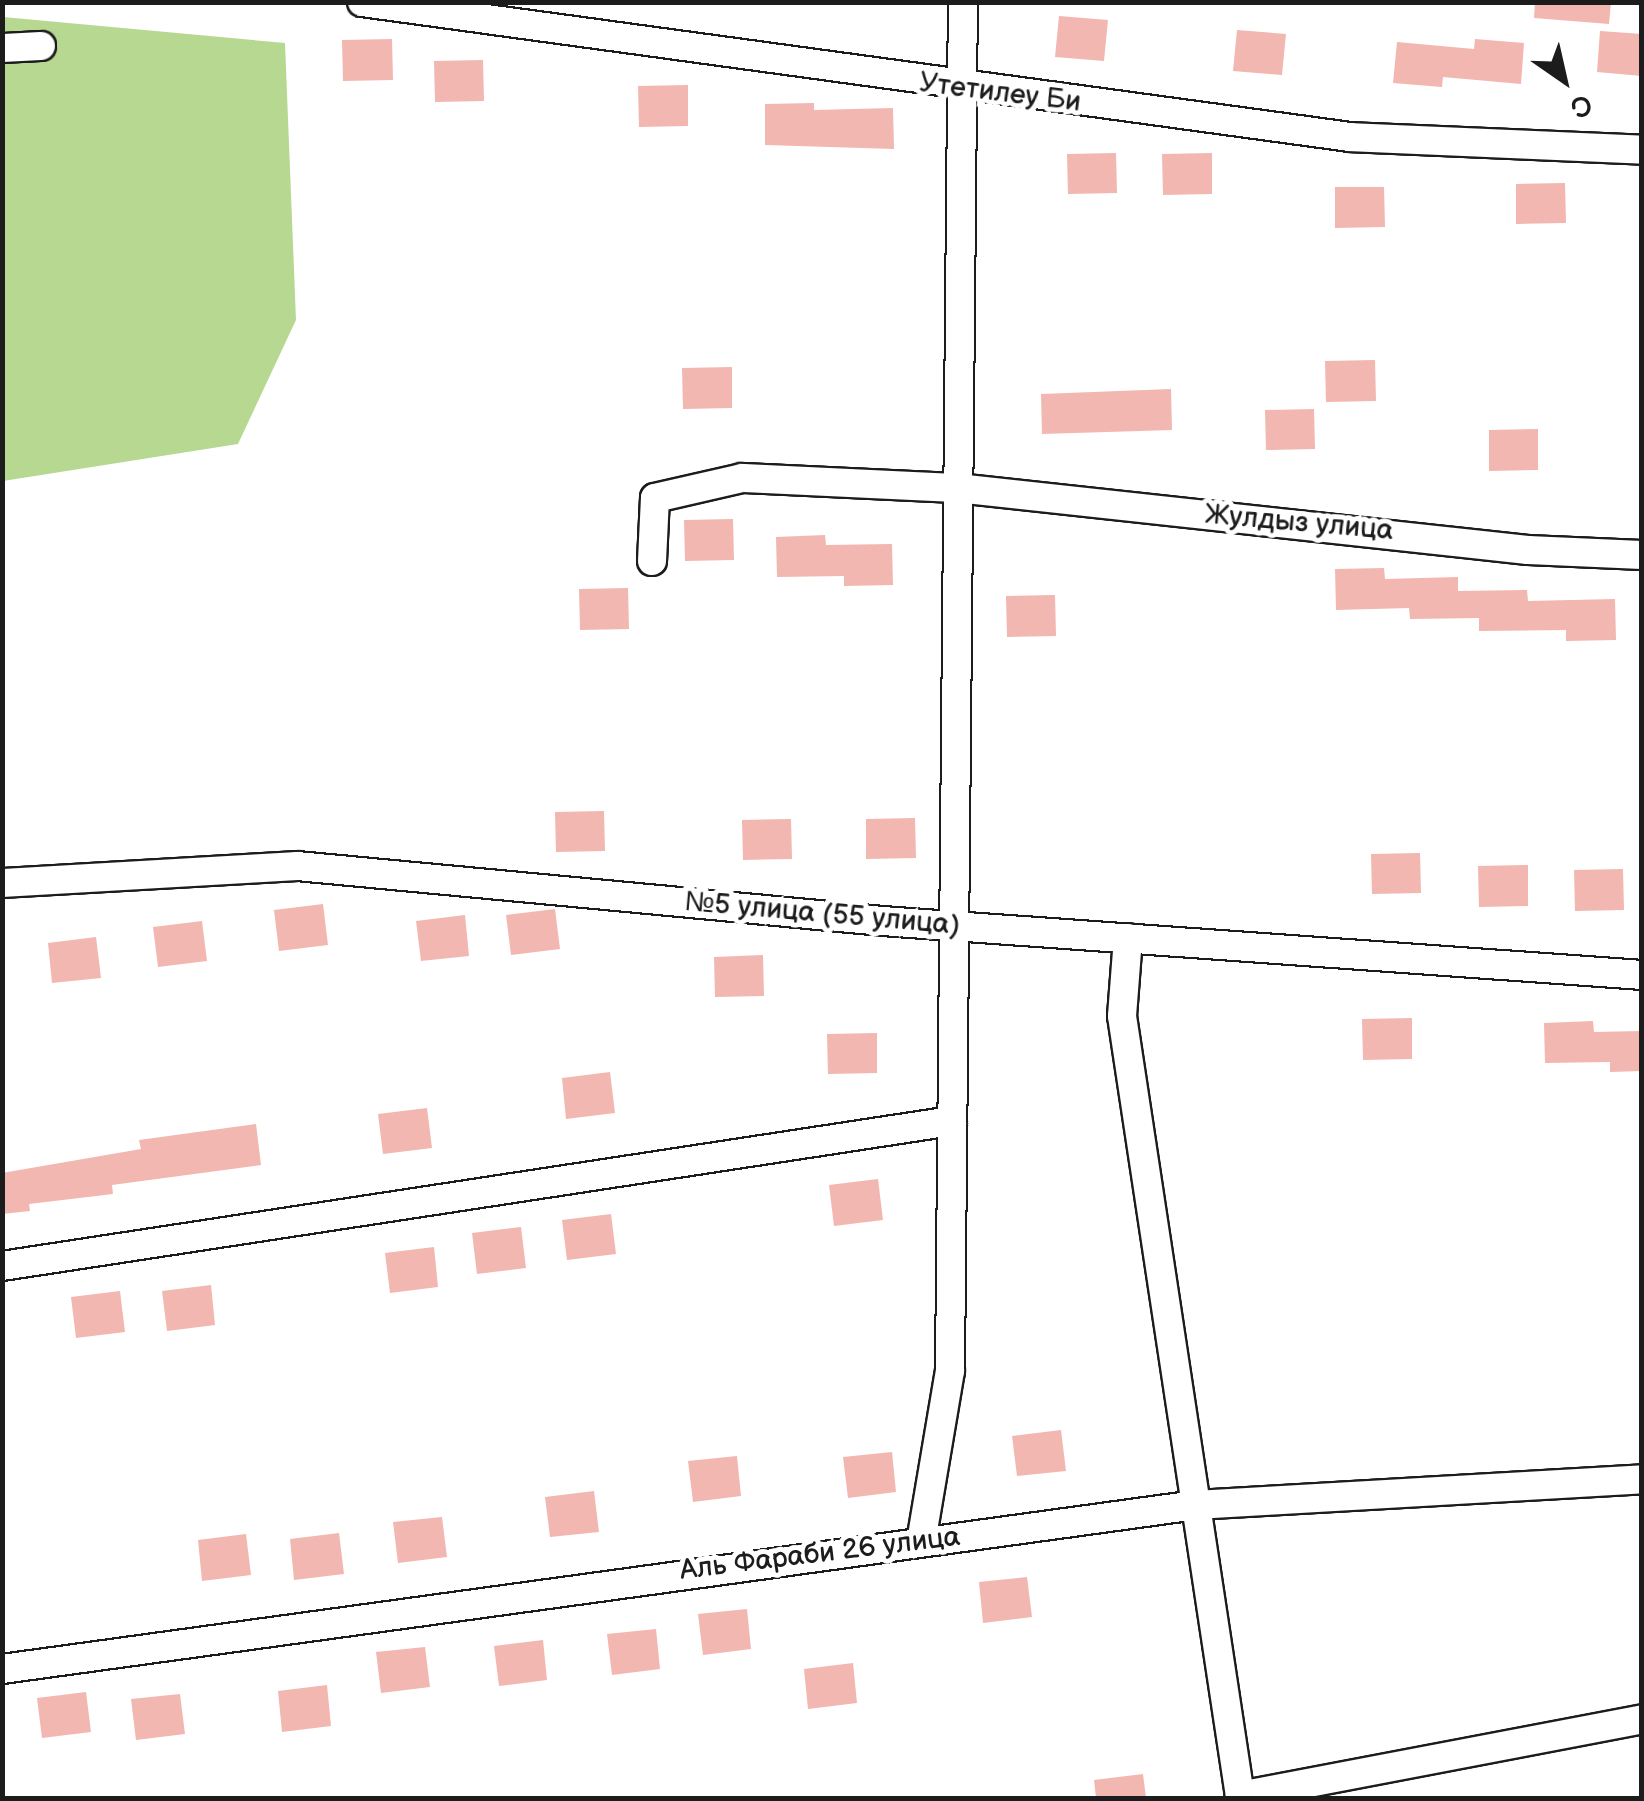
<!DOCTYPE html>
<meta charset="utf-8">
<style>
body{margin:0}
#map{position:relative;width:1644px;height:1801px;overflow:hidden;background:#fff;font-family:"Balsamiq Sans",sans-serif}
div>[style]{position:absolute}
.green>*{inset:0;background:#b7d891}
.building>*{inset:0;background:#f2b7b0}
.roads{filter:drop-shadow(2px 0 #1c1c1c) drop-shadow(-2px 0 #1c1c1c) drop-shadow(0 2px #1c1c1c) drop-shadow(0 -2px #1c1c1c)}
.minor>*{height:28px;margin:-14px;padding:0 14px;transform-origin:14px;border-radius:14px;background:#fff}
span{translate:-50% -50%;white-space:nowrap;text-align:center;line-height:1.15;-webkit-text-stroke:10px #fff;paint-order:stroke}
.street-label{font-size:28px;color:#1c1c1c}
.frame{position:absolute;inset:0;border:5px solid #1c1c1c;pointer-events:none}
.north{position:absolute;left:1514px;top:30px;width:100px;height:100px;-webkit-text-stroke:8px #fff;paint-order:stroke;rotate:146deg;font-size:28px;font-weight:700;line-height:40px;text-align:center;color:#1c1c1c}
.north::after{content:'';display:block;margin:auto;width:35px;height:45px;background:#1c1c1c;clip-path:polygon(50% 0,100% 100%,50% 72%,0 100%)}
</style>
<div id="map">
<div class="green">
<div style="clip-path:polygon(3px 17px,285px 43px,296px 320px,238px 444px,3px 481px)"></div>
</div>
<div class="building">
<div style="clip-path:polygon(1535px 2px,1611px 2px,1609px 24px,1534px 18px)"></div>
<div style="clip-path:polygon(1059px 16px,1108px 20px,1104px 61px,1055px 57px)"></div>
<div style="clip-path:polygon(1237px 30px,1286px 34px,1282px 75px,1233px 71px)"></div>
<div style="clip-path:polygon(1600px 31px,1642px 34px,1642px 76px,1597px 72px)"></div>
<div style="clip-path:polygon(392px 39px,393px 80px,343px 81px,342px 40px)"></div>
<div style="clip-path:polygon(1475px 39px,1524px 43px,1521px 84px,1443px 77px,1442px 87px,1393px 83px,1397px 42px,1474px 49px)"></div>
<div style="clip-path:polygon(483px 60px,484px 101px,435px 102px,434px 61px)"></div>
<div style="clip-path:polygon(688px 85px,688px 126px,639px 127px,638px 86px)"></div>
<div style="clip-path:polygon(814px 103px,814px 110px,893px 108px,894px 149px,765px 145px,765px 104px)"></div>
<div style="clip-path:polygon(1116px 153px,1117px 193px,1068px 194px,1067px 154px)"></div>
<div style="clip-path:polygon(1212px 153px,1212px 194px,1163px 195px,1162px 154px)"></div>
<div style="clip-path:polygon(1565px 183px,1566px 223px,1516px 224px,1516px 184px)"></div>
<div style="clip-path:polygon(1335px 187px,1384px 187px,1385px 227px,1335px 228px)"></div>
<div style="clip-path:polygon(1375px 360px,1376px 401px,1326px 402px,1325px 361px)"></div>
<div style="clip-path:polygon(732px 367px,732px 408px,683px 409px,682px 368px)"></div>
<div style="clip-path:polygon(1171px 389px,1172px 430px,1042px 434px,1041px 394px)"></div>
<div style="clip-path:polygon(1314px 409px,1315px 449px,1266px 450px,1265px 410px)"></div>
<div style="clip-path:polygon(1538px 429px,1538px 470px,1489px 471px,1489px 430px)"></div>
<div style="clip-path:polygon(733px 519px,734px 560px,685px 561px,684px 520px)"></div>
<div style="clip-path:polygon(825px 535px,826px 545px,892px 544px,893px 585px,844px 586px,844px 576px,777px 577px,776px 537px)"></div>
<div style="clip-path:polygon(1384px 568px,1385px 579px,1458px 577px,1458px 591px,1527px 590px,1528px 601px,1615px 599px,1616px 640px,1566px 641px,1566px 630px,1479px 631px,1479px 618px,1410px 619px,1409px 608px,1336px 610px,1335px 569px)"></div>
<div style="clip-path:polygon(628px 588px,629px 629px,580px 630px,579px 589px)"></div>
<div style="clip-path:polygon(1055px 595px,1056px 636px,1007px 637px,1006px 596px)"></div>
<div style="clip-path:polygon(604px 811px,605px 851px,556px 852px,555px 812px)"></div>
<div style="clip-path:polygon(915px 818px,916px 858px,866px 859px,866px 819px)"></div>
<div style="clip-path:polygon(791px 819px,792px 859px,743px 860px,742px 820px)"></div>
<div style="clip-path:polygon(1420px 853px,1421px 893px,1372px 894px,1371px 854px)"></div>
<div style="clip-path:polygon(1528px 865px,1528px 906px,1479px 907px,1478px 866px)"></div>
<div style="clip-path:polygon(1623px 869px,1624px 910px,1575px 911px,1574px 870px)"></div>
<div style="clip-path:polygon(323px 904px,328px 945px,279px 951px,274px 910px)"></div>
<div style="clip-path:polygon(555px 909px,560px 949px,511px 955px,506px 915px)"></div>
<div style="clip-path:polygon(465px 915px,469px 956px,421px 961px,416px 921px)"></div>
<div style="clip-path:polygon(202px 921px,207px 961px,158px 967px,153px 927px)"></div>
<div style="clip-path:polygon(96px 937px,101px 978px,52px 983px,48px 943px)"></div>
<div style="clip-path:polygon(763px 955px,764px 996px,715px 997px,714px 957px)"></div>
<div style="clip-path:polygon(1412px 1018px,1412px 1059px,1363px 1060px,1362px 1019px)"></div>
<div style="clip-path:polygon(1593px 1021px,1594px 1032px,1642px 1031px,1642px 1071px,1610px 1072px,1610px 1062px,1545px 1063px,1544px 1023px)"></div>
<div style="clip-path:polygon(877px 1033px,877px 1073px,828px 1074px,827px 1034px)"></div>
<div style="clip-path:polygon(610px 1072px,615px 1113px,566px 1119px,562px 1078px)"></div>
<div style="clip-path:polygon(427px 1108px,432px 1148px,383px 1154px,378px 1114px)"></div>
<div style="clip-path:polygon(256px 1124px,261px 1165px,112px 1185px,113px 1194px,29px 1204px,30px 1211px,2px 1214px,2px 1173px,141px 1149px,139px 1140px)"></div>
<div style="clip-path:polygon(878px 1179px,883px 1220px,834px 1226px,829px 1185px)"></div>
<div style="clip-path:polygon(611px 1214px,616px 1254px,567px 1260px,562px 1220px)"></div>
<div style="clip-path:polygon(521px 1227px,526px 1268px,477px 1274px,472px 1233px)"></div>
<div style="clip-path:polygon(434px 1247px,438px 1287px,390px 1293px,385px 1253px)"></div>
<div style="clip-path:polygon(211px 1285px,215px 1325px,167px 1331px,162px 1291px)"></div>
<div style="clip-path:polygon(120px 1291px,125px 1332px,76px 1338px,71px 1297px)"></div>
<div style="clip-path:polygon(1061px 1430px,1066px 1471px,1017px 1476px,1012px 1436px)"></div>
<div style="clip-path:polygon(892px 1452px,896px 1492px,848px 1498px,843px 1457px)"></div>
<div style="clip-path:polygon(737px 1456px,741px 1496px,693px 1502px,688px 1461px)"></div>
<div style="clip-path:polygon(594px 1491px,599px 1532px,550px 1537px,545px 1497px)"></div>
<div style="clip-path:polygon(442px 1517px,447px 1557px,398px 1563px,393px 1522px)"></div>
<div style="clip-path:polygon(339px 1533px,344px 1574px,294px 1580px,290px 1539px)"></div>
<div style="clip-path:polygon(246px 1534px,251px 1575px,202px 1581px,198px 1540px)"></div>
<div style="clip-path:polygon(1027px 1577px,1032px 1617px,983px 1623px,979px 1582px)"></div>
<div style="clip-path:polygon(747px 1609px,751px 1649px,703px 1655px,698px 1614px)"></div>
<div style="clip-path:polygon(656px 1629px,660px 1669px,612px 1675px,607px 1634px)"></div>
<div style="clip-path:polygon(543px 1640px,547px 1680px,499px 1686px,494px 1646px)"></div>
<div style="clip-path:polygon(425px 1647px,430px 1687px,381px 1693px,376px 1652px)"></div>
<div style="clip-path:polygon(853px 1663px,857px 1703px,808px 1709px,804px 1669px)"></div>
<div style="clip-path:polygon(327px 1685px,331px 1726px,282px 1732px,278px 1691px)"></div>
<div style="clip-path:polygon(86px 1692px,91px 1732px,42px 1738px,37px 1698px)"></div>
<div style="clip-path:polygon(180px 1694px,185px 1734px,136px 1740px,131px 1699px)"></div>
<div style="clip-path:polygon(1143px 1774px,1146px 1798px,1096px 1798px,1094px 1780px)"></div>
</div>
<div class="roads">
<div class="minor">
<div style="left:362px;top:2px;width:997px;rotate:7.78deg"></div>
<div style="left:1350px;top:137px;width:292px;rotate:2.5deg"></div>
<div style="left:2px;top:48px;width:39px;rotate:-3deg"></div>
<div style="left:652px;top:561px;width:63px;rotate:-87.3deg"></div>
<div style="left:655px;top:498px;width:89px;rotate:-12.9deg"></div>
<div style="left:742px;top:478px;width:215px;rotate:2.7deg"></div>
<div style="left:957px;top:488px;width:574px;rotate:6.2deg"></div>
<div style="left:1528px;top:550px;width:114px;rotate:2.5deg"></div>
<div style="left:2px;top:883px;width:295px;rotate:-3.3deg"></div>
<div style="left:297px;top:866px;width:588px;rotate:5.37deg"></div>
<div style="left:882px;top:921px;width:762px;rotate:4.06deg"></div>
<div style="left:1128px;top:938px;width:78px;rotate:94.4deg"></div>
<div style="left:1122px;top:1016px;width:789px;rotate:81.4deg"></div>
<div style="left:1240px;top:1796px;width:409px;rotate:-10.8deg"></div>
<div style="left:2px;top:1266px;width:961px;rotate:-8.68deg"></div>
<div style="left:921px;top:1542px;width:173px;rotate:-80.4deg"></div>
<div style="left:950px;top:1371px;width:1369px;rotate:-89.46deg"></div>
<div style="left:2px;top:1669px;width:1205px;rotate:-7.82deg"></div>
<div style="left:1196px;top:1505px;width:447px;rotate:-3.3deg"></div>
</div>
</div>
<div class="street-label">
<span style="left:1000px;top:93px;rotate:7deg">Утетилеу Би</span>
<span style="left:1299px;top:523px;rotate:5deg">Жулдыз улица</span>
<span style="left:822px;top:914px;rotate:5deg">№5 улица (55 улица)</span>
<span style="left:820px;top:1554px;rotate:-7deg">Аль Фараби 26 улица</span>
</div>
<div class="frame"></div>
<div class="north">С</div>
</div>
